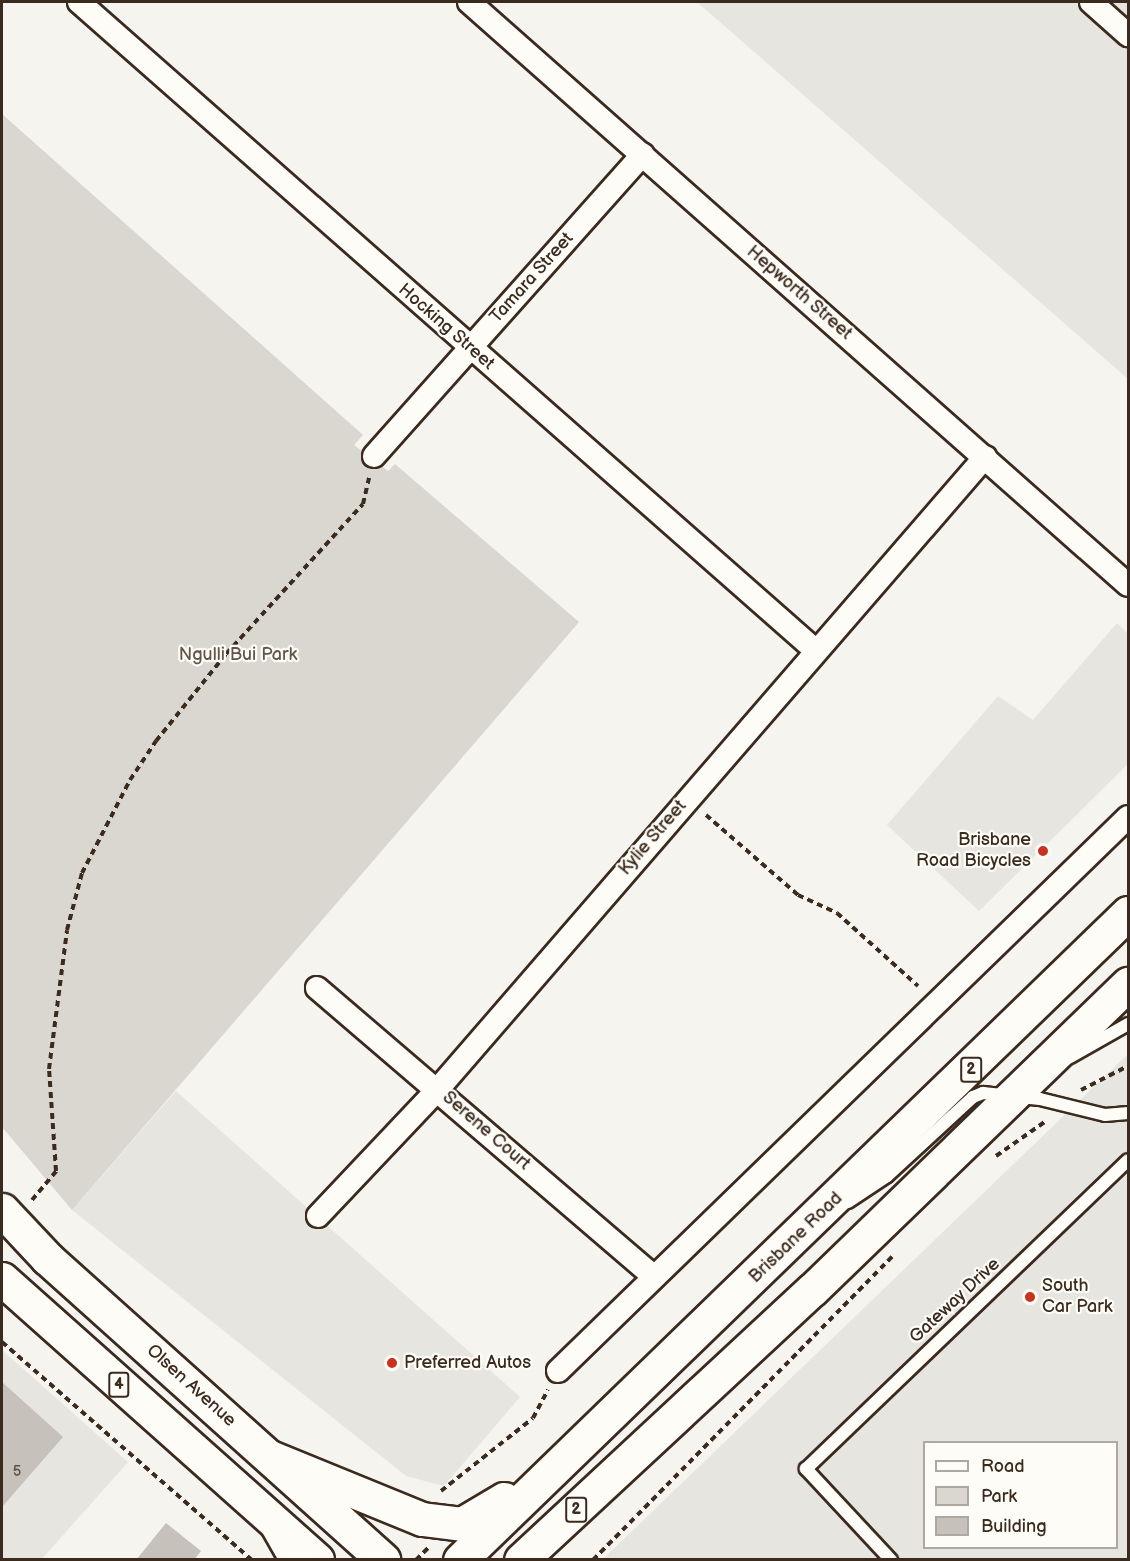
<!DOCTYPE html>
<style>
body{margin:0}
#map{position:relative;width:1130px;height:1561px;overflow:hidden;background:#f5f4ee;font-family:"Balsamiq Sans",sans-serif}
div>[style]{position:absolute}
.built>*{inset:0;background:#e7e5df}
.green>*{inset:0;background:#dad6d0}
.building>*{inset:0;background:#c7c1bb}
.path>*{height:4px;margin-top:-2px;transform-origin:0;background:repeating-linear-gradient(90deg,#3b2a1e 0 6px,transparent 0 10.5px)}
.roads{filter:drop-shadow(2px 0 #3b2a1e) drop-shadow(-2px 0 #3b2a1e) drop-shadow(0 2px #3b2a1e) drop-shadow(0 -2px #3b2a1e)}
.service>*{height:12px;margin:-6px;padding:0 6px;transform-origin:6px;border-radius:6px;background:#fdfcf7}
.minor>*{height:22px;margin:-11px;padding:0 11px;transform-origin:11px;border-radius:11px;background:#fdfcf7}
.primary>*{height:33px;margin:-16.5px;padding:0 16.5px;transform-origin:16.5px;border-radius:16.5px;background:#fdfcf7}
.trunk>*{height:33px;margin:-16.5px;padding:0 16.5px;transform-origin:16.5px;border-radius:16.5px;background:#fdfcf7}
.dots>*{width:16px;height:16px;translate:-50% -50%;box-sizing:border-box;border:3px solid #fdfcf7;border-radius:50%}
span{translate:-50% -50%;white-space:nowrap;text-align:center;line-height:1.15;-webkit-text-stroke:4.5px #fdfcf7;paint-order:stroke}
.number-label{font-size:15px;color:#5e5045}
.number-label span{-webkit-text-stroke-width:0}
.shield-label span{padding:2px 4px;background:#fdfcf7;border:2px solid;border-radius:4px;-webkit-text-stroke-width:0}
.shield-label{font-size:16px;color:#3b2a1e;font-weight:700}
.street-label{font-size:18px;color:#3b2a1e}
.park-label{font-size:18px;color:#63554a}
.poi-label{font-size:18px;color:#3b2a1e}
.right{translate:-100% -50%;text-align:right}
.left{translate:0 -50%;text-align:left}
.frame{position:absolute;inset:0;border:3px solid #3b2a1e;pointer-events:none}
.legend{position:absolute;left:923px;top:1441px;width:195px;height:108px;box-sizing:border-box;background:#fdfcf7;border:2px solid #afa8a0;margin:0;padding:8px 10px;list-style:none;font-size:18px;color:#3b2a1e}
.legend li{display:flex;align-items:center;gap:12px;height:30px}
.legend b{width:30px;border:2px solid #afa8a0}
</style>
<div id="map">
<div class="built">
<div style="clip-path:polygon(697px 2px,1128px 2px,1128px 379px)"></div>
<div style="clip-path:polygon(1117px 623px,1128px 634px,1128px 764px,979px 911px,887px 825px,998px 696px,1033px 720px)"></div>
<div style="clip-path:polygon(evenodd,1128px 1054px,1128px 1559px,603px 1559px,1128px 1054px,924px 1442px,1116px 1442px,1116px 1548px,924px 1548px,924px 1442px)"></div>
<div style="clip-path:polygon(176px 1091px,520px 1397px,444px 1486px,406px 1476px,72px 1210px)"></div>
<div style="clip-path:polygon(2px 1350px,128px 1462px,42px 1559px,2px 1559px)"></div>
</div>
<div class="green">
<div style="clip-path:polygon(2px 114px,363px 435px,354px 445px,388px 471px,395px 464px,579px 622px,72px 1210px,2px 1127px)"></div>
</div>
<div class="building">
<div style="clip-path:polygon(2px 1382px,63px 1437px,2px 1507px)"></div>
<div style="clip-path:polygon(166px 1523px,201px 1551px,194px 1560px,136px 1560px)"></div>
</div>
<div class="path">
<div style="left:706px;top:815px;width:122px;rotate:41deg"></div>
<div style="left:798px;top:895px;width:43px;rotate:24.8deg"></div>
<div style="left:837px;top:913px;width:109px;rotate:42deg"></div>
<div style="left:1081px;top:1090px;width:53px;rotate:-27.1deg"></div>
<div style="left:996px;top:1156px;width:61px;rotate:-35deg"></div>
<div style="left:32px;top:1200px;width:38px;rotate:-50deg"></div>
<div style="left:56px;top:1171px;width:102px;rotate:-93.9deg"></div>
<div style="left:49px;top:1069px;width:140px;rotate:-82.6deg"></div>
<div style="left:67px;top:930px;width:59px;rotate:-75.3deg"></div>
<div style="left:82px;top:873px;width:105px;rotate:-62.7deg"></div>
<div style="left:130px;top:780px;width:47px;rotate:-56.3deg"></div>
<div style="left:156px;top:741px;width:112px;rotate:-51.2deg"></div>
<div style="left:226px;top:654px;width:203px;rotate:-47.6deg"></div>
<div style="left:363px;top:504px;width:27px;rotate:-77deg"></div>
<div style="left:2px;top:1342px;width:332px;rotate:41.1deg"></div>
<div style="left:441px;top:1491px;width:117px;rotate:-38.4deg"></div>
<div style="left:533px;top:1418px;width:32px;rotate:-62deg"></div>
<div style="left:416px;top:1560px;width:17px;rotate:-45deg"></div>
<div style="left:593px;top:1560px;width:426px;rotate:-45.4deg"></div>
</div>
<div class="roads">
<div class="service">
<div style="left:1070px;top:1057px;width:67px;rotate:-29.6deg"></div>
<div style="left:848px;top:1202px;width:47px;rotate:-33.7deg"></div>
<div style="left:887px;top:1176px;width:117px;rotate:-42.6deg"></div>
<div style="left:973px;top:1097px;width:11px;rotate:-22deg"></div>
<div style="left:983px;top:1093px;width:57px;rotate:6deg"></div>
<div style="left:1040px;top:1099px;width:67px;rotate:13.8deg"></div>
<div style="left:1105px;top:1115px;width:23px;rotate:-5deg"></div>
<div style="left:891px;top:1560px;width:125px;rotate:-133deg"></div>
<div style="left:806px;top:1469px;width:446px;rotate:-43.8deg"></div>
</div>
<div class="minor">
<div style="left:79px;top:2px;width:981px;rotate:41.36deg"></div>
<div style="left:469px;top:2px;width:880px;rotate:41.5deg"></div>
<div style="left:1091px;top:2px;width:50px;rotate:41.7deg"></div>
<div style="left:374px;top:456px;width:404px;rotate:-48.3deg"></div>
<div style="left:317px;top:988px;width:444px;rotate:40.6deg"></div>
<div style="left:318px;top:1216px;width:175px;rotate:-46.6deg"></div>
<div style="left:438px;top:1089px;width:836px;rotate:-49.12deg"></div>
<div style="left:558px;top:1371px;width:795px;rotate:-44.18deg"></div>
</div>
<div class="primary">
<div style="left:2px;top:1210px;width:66px;rotate:46.8deg"></div>
<div style="left:47px;top:1258px;width:452px;rotate:41.9deg"></div>
<div style="left:2px;top:1279px;width:422px;rotate:41.7deg"></div>
</div>
<div class="trunk">
<div style="left:270px;top:1457px;width:164px;rotate:22.2deg"></div>
<div style="left:422px;top:1519px;width:40px;rotate:7.1deg"></div>
<div style="left:462px;top:1524px;width:49px;rotate:-30.8deg"></div>
<div style="left:277px;top:1525px;width:40px;rotate:60.3deg"></div>
<div style="left:460px;top:1560px;width:930px;rotate:-44.09deg"></div>
<div style="left:521px;top:1560px;width:397px;rotate:-42.9deg"></div>
<div style="left:812px;top:1290px;width:440px;rotate:-44.1deg"></div>
</div>
</div>
<div class="dots">
<div style="left:1043px;top:851px;background:#c8321e"></div>
<div style="left:1030px;top:1297px;background:#c8321e"></div>
<div style="left:392px;top:1363px;background:#c8321e"></div>
</div>
<div class="number-label">
<span style="left:17px;top:1472px">5</span>
</div>
<div class="shield-label">
<span style="left:971px;top:1070px">2</span>
<span style="left:119px;top:1385px">4</span>
<span style="left:576px;top:1510px">2</span>
</div>
<div class="street-label">
<span style="left:532px;top:278px;rotate:-48deg">Tamara Street</span>
<span style="left:799px;top:293px;rotate:41deg">Hepworth Street</span>
<span style="left:446px;top:327px;rotate:41deg">Hocking Street</span>
<span style="left:653px;top:838px;rotate:-49deg">Kylie Street</span>
<span style="left:486px;top:1131px;rotate:41deg">Serene Court</span>
<span style="left:796px;top:1238px;rotate:-44deg">Brisbane Road</span>
<span style="left:955px;top:1301px;rotate:-43deg">Gateway Drive</span>
<span style="left:191px;top:1386px;rotate:42deg">Olsen Avenue</span>
</div>
<div class="park-label">
<span style="left:238px;top:655px">Ngulli Bui Park</span>
</div>
<div class="poi-label">
<span class="right" style="left:1031px;top:851px">Brisbane<br>Road Bicycles</span>
<span class="left" style="left:1042px;top:1297px">South<br>Car Park</span>
<span class="left" style="left:404px;top:1363px">Preferred Autos</span>
</div>
<div class="frame"></div>
<ul class="legend">
<li><b style="height:8px;background:#fdfcf7"></b>Road</li>
<li><b style="height:16px;background:#dad6d0"></b>Park</li>
<li><b style="height:16px;background:#c7c1bb"></b>Building</li>
</ul>
</div>
